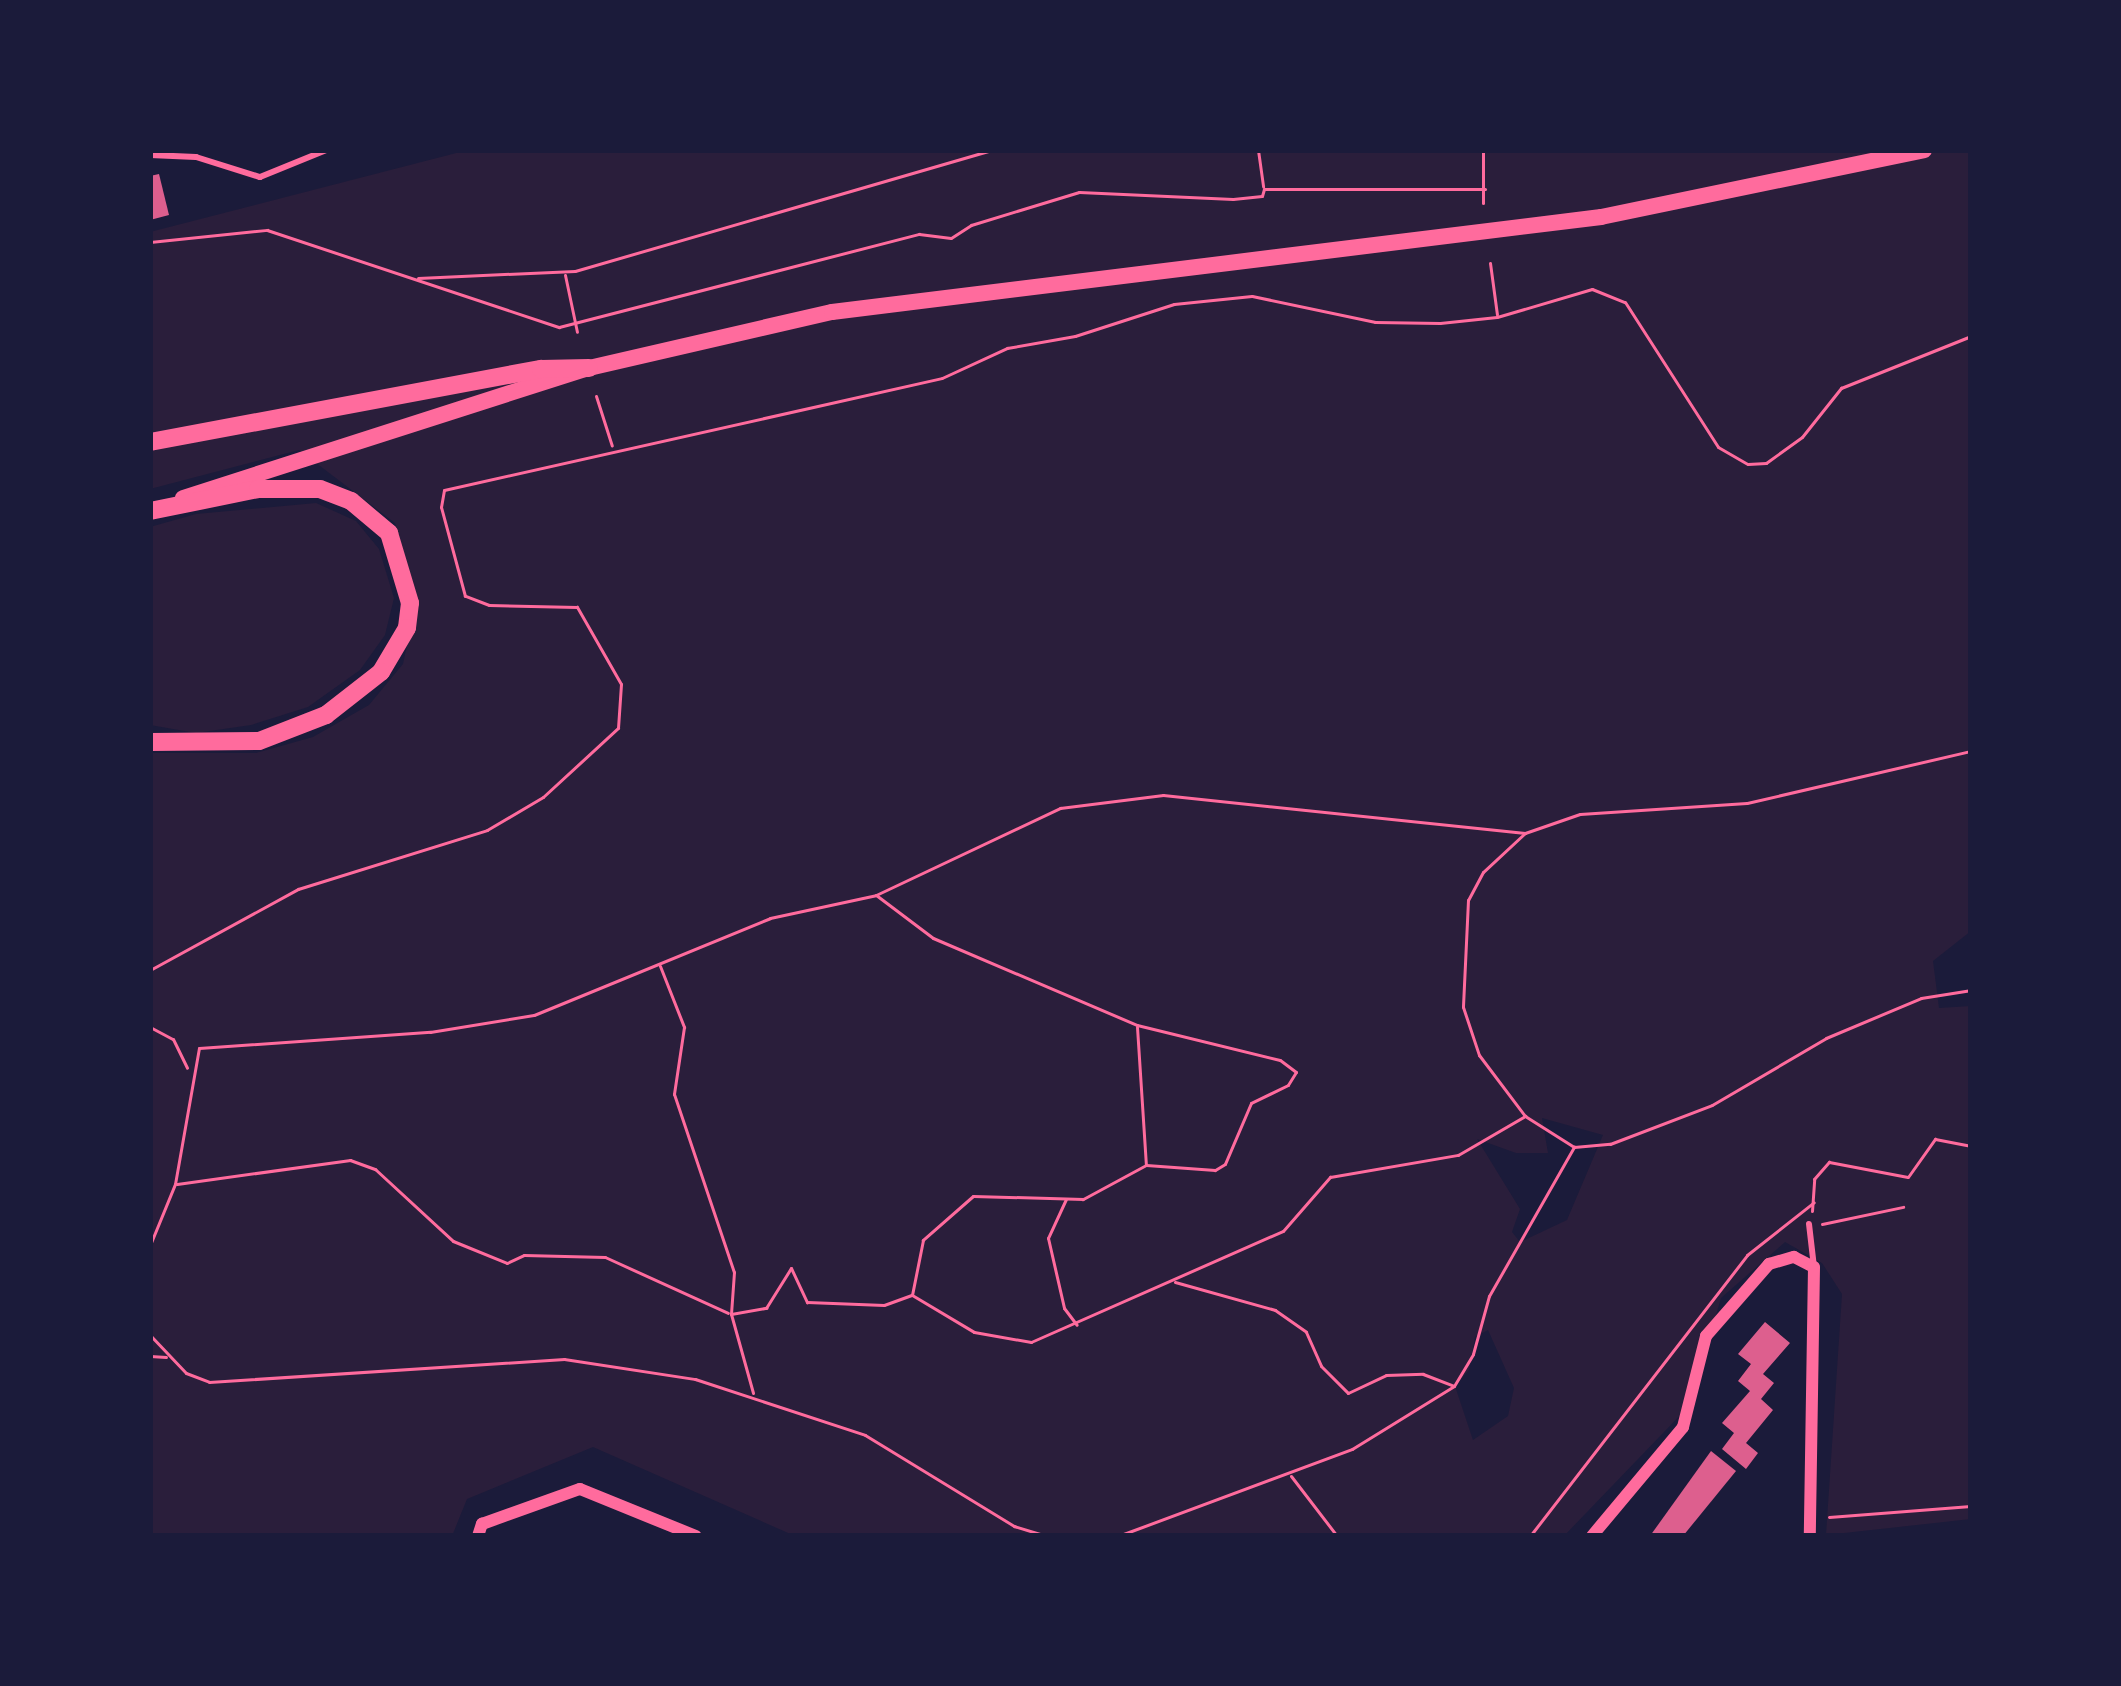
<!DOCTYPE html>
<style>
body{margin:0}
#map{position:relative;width:2121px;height:1686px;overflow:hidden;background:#1b1b3a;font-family:Lato,sans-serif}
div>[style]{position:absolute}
.green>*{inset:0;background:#2a1e3b}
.building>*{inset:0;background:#dd5f8e}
.path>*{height:3px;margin:-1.5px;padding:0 1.5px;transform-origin:1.5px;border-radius:1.5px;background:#ff6b9d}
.service>*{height:6px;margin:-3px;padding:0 3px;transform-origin:3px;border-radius:3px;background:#ff6b9d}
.minor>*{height:12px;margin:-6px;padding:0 6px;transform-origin:6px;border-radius:6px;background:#ff6b9d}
.secondary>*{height:16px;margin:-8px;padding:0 8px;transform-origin:8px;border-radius:8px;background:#ff6b9d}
.trunk>*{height:18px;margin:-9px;padding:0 9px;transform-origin:9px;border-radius:9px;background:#ff6b9d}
span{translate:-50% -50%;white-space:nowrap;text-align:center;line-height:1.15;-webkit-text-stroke:12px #1b1b3a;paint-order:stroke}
.frame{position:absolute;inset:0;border:153px solid #1b1b3a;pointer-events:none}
</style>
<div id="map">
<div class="green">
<div style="clip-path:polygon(evenodd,468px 150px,1971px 150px,1971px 931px,1933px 961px,1939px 1008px,1971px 1006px,1971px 1519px,1826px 1535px,1842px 1294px,1822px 1263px,1785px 1242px,1721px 1298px,1689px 1406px,1564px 1536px,795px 1536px,593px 1447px,467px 1499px,452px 1536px,150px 1536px,150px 753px,256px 753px,313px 737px,369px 705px,403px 664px,417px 598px,395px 523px,299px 450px,150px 489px,150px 232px,468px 150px,1542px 1118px,1603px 1135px,1567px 1220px,1520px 1242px,1512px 1232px,1520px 1209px,1477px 1139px,1516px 1153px,1548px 1153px,1542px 1118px,468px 150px,1488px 1330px,1514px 1388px,1508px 1416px,1473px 1440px,1455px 1386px,1469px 1370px,1475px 1337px,1488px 1330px)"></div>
<div style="clip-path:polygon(316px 503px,356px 521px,379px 549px,394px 598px,385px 635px,360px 670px,308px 707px,251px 725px,196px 733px,150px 725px,150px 527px,196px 514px)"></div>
</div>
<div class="building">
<div style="clip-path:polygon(159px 174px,169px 215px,150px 220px,150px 176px)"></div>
<div style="clip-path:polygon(1765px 1322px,1790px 1343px,1763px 1374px,1774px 1383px,1761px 1399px,1773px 1410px,1746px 1443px,1758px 1453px,1746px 1469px,1722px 1449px,1734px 1433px,1722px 1423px,1750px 1391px,1738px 1381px,1751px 1364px,1738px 1354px)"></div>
<div style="clip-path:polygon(1711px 1451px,1736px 1471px,1683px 1536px,1650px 1536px)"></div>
</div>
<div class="path">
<div style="left:1258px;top:150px;width:37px;rotate:82deg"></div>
<div style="left:1483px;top:150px;width:53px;rotate:90deg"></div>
<div style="left:150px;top:242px;width:118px;rotate:-5.9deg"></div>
<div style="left:267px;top:230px;width:308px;rotate:18.4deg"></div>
<div style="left:559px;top:327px;width:372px;rotate:-14.5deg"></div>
<div style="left:919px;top:234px;width:32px;rotate:7deg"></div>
<div style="left:951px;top:238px;width:24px;rotate:-33deg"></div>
<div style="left:971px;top:225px;width:113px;rotate:-17deg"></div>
<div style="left:1079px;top:192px;width:154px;rotate:2.6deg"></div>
<div style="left:1233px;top:199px;width:29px;rotate:-6deg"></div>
<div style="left:1262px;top:196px;width:7px;rotate:-74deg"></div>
<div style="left:1264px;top:189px;width:221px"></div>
<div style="left:1490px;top:263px;width:52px;rotate:82.3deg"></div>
<div style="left:565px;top:275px;width:58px;rotate:78.1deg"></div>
<div style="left:418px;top:278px;width:157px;rotate:-2.6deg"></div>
<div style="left:575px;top:271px;width:433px;rotate:-16.2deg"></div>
<div style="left:596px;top:396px;width:52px;rotate:72.3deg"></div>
<div style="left:1525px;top:833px;width:57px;rotate:137.1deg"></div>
<div style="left:1483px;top:872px;width:32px;rotate:118deg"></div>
<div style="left:1468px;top:900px;width:107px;rotate:92.7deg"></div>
<div style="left:1463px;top:1007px;width:51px;rotate:71.6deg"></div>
<div style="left:1479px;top:1055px;width:76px;rotate:53deg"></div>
<div style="left:1525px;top:1116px;width:58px;rotate:32.3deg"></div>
<div style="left:1574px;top:1147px;width:36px;rotate:-5deg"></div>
<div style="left:1610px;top:1144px;width:109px;rotate:-20.9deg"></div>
<div style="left:1712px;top:1105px;width:132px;rotate:-30.4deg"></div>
<div style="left:1826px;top:1038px;width:103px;rotate:-22.8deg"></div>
<div style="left:1921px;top:998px;width:51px;rotate:-9.1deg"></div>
<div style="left:876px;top:895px;width:71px;rotate:37deg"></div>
<div style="left:933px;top:938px;width:222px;rotate:23.1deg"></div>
<div style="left:1137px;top:1025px;width:147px;rotate:13.8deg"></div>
<div style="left:1280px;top:1060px;width:20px;rotate:37deg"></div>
<div style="left:1296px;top:1072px;width:15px;rotate:122deg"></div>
<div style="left:1288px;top:1085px;width:41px;rotate:154.1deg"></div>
<div style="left:1251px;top:1103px;width:66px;rotate:113.1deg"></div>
<div style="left:1225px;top:1164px;width:12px;rotate:149deg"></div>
<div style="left:1215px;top:1170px;width:69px;rotate:-175.9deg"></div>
<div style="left:1146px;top:1165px;width:72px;rotate:151.6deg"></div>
<div style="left:1083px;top:1199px;width:110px;rotate:-178.4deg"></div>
<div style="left:973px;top:1196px;width:67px;rotate:138.7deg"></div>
<div style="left:923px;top:1240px;width:56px;rotate:101.3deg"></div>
<div style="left:660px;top:966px;width:66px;rotate:68.5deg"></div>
<div style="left:684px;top:1027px;width:68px;rotate:98.5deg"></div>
<div style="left:674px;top:1094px;width:188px;rotate:71.4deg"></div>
<div style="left:734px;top:1272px;width:42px;rotate:94.1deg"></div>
<div style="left:731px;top:1314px;width:82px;rotate:74.4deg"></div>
<div style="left:150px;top:970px;width:169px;rotate:-28.7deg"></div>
<div style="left:298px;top:889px;width:198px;rotate:-17.3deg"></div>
<div style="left:487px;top:830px;width:65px;rotate:-30.5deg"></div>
<div style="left:543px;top:797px;width:102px;rotate:-42.6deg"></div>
<div style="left:618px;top:728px;width:44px;rotate:-86.1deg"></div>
<div style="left:621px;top:684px;width:89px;rotate:-119.7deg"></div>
<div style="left:577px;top:607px;width:88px;rotate:-178.7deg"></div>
<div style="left:489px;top:605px;width:26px;rotate:-159deg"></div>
<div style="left:465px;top:596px;width:92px;rotate:-105.1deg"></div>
<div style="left:441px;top:507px;width:17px;rotate:-80deg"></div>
<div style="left:444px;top:490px;width:510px;rotate:-12.67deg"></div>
<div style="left:942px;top:378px;width:72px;rotate:-24.8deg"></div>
<div style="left:1007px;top:348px;width:69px;rotate:-10deg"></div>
<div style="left:1075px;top:336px;width:104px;rotate:-17.9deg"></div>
<div style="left:1174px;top:304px;width:78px;rotate:-5.9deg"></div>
<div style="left:1252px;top:296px;width:126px;rotate:11.9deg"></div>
<div style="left:1375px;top:322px;width:65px;rotate:0.9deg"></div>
<div style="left:1440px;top:323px;width:57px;rotate:-6deg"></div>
<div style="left:1497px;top:317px;width:99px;rotate:-16.4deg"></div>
<div style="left:1592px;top:289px;width:35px;rotate:22deg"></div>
<div style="left:1625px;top:302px;width:172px;rotate:57.3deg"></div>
<div style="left:1718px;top:447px;width:34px;rotate:30deg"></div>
<div style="left:1748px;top:464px;width:18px;rotate:-3deg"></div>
<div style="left:1766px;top:463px;width:44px;rotate:-35.8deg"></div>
<div style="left:1802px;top:437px;width:63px;rotate:-51.5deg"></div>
<div style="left:1841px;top:388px;width:140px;rotate:-21.8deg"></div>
<div style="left:150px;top:1027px;width:26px;rotate:28deg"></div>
<div style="left:173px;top:1039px;width:32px;rotate:64deg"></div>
<div style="left:1137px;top:1027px;width:138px;rotate:86.3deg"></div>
<div style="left:177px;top:1184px;width:175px;rotate:-7.9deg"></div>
<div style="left:350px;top:1160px;width:27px;rotate:20deg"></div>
<div style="left:375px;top:1169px;width:106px;rotate:42.7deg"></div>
<div style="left:453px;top:1241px;width:58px;rotate:22.2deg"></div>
<div style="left:507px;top:1263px;width:19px;rotate:-25deg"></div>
<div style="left:524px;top:1255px;width:81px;rotate:1.4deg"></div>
<div style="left:605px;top:1257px;width:135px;rotate:24.5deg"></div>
<div style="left:1066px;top:1199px;width:43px;rotate:114.8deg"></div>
<div style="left:1048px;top:1238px;width:72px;rotate:77.1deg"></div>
<div style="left:1064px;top:1308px;width:21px;rotate:53deg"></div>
<div style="left:1812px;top:1211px;width:32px;rotate:-86deg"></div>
<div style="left:1814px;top:1179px;width:23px;rotate:-49deg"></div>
<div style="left:1829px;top:1162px;width:80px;rotate:10.8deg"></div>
<div style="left:1908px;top:1177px;width:47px;rotate:-54.6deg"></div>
<div style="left:1935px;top:1139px;width:37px;rotate:11deg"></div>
<div style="left:1822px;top:1224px;width:83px;rotate:-11.9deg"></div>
<div style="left:150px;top:1245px;width:66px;rotate:-67.7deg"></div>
<div style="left:175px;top:1184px;width:138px;rotate:-80deg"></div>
<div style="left:199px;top:1048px;width:232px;rotate:-4deg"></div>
<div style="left:430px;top:1032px;width:105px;rotate:-9.3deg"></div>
<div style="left:534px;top:1015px;width:255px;rotate:-22.3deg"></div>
<div style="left:770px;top:918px;width:108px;rotate:-12.2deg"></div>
<div style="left:876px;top:895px;width:204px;rotate:-25.3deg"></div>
<div style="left:1060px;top:808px;width:104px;rotate:-7.2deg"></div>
<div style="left:1163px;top:795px;width:364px;rotate:6deg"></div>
<div style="left:1525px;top:833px;width:58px;rotate:-19.1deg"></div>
<div style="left:1580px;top:814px;width:167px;rotate:-3.8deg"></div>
<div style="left:1747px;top:803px;width:230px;rotate:-13.1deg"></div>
<div style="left:1175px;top:1282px;width:104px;rotate:15.6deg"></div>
<div style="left:1275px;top:1310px;width:38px;rotate:35deg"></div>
<div style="left:1306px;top:1332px;width:37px;rotate:66deg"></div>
<div style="left:1321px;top:1366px;width:38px;rotate:45deg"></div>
<div style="left:1348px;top:1393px;width:42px;rotate:-25.3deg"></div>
<div style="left:1386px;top:1375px;width:37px;rotate:-2deg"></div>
<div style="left:1423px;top:1374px;width:33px;rotate:21deg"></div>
<div style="left:731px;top:1314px;width:36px;rotate:-10deg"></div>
<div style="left:766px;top:1308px;width:47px;rotate:-58deg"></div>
<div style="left:791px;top:1268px;width:38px;rotate:65deg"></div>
<div style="left:807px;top:1302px;width:77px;rotate:2.2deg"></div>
<div style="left:884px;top:1305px;width:30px;rotate:-20deg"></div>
<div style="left:912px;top:1295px;width:72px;rotate:30.8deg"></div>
<div style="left:974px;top:1332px;width:58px;rotate:10deg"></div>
<div style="left:1031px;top:1342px;width:275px;rotate:-23.8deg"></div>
<div style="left:1283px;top:1231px;width:72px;rotate:-49deg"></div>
<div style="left:1330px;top:1177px;width:130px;rotate:-9.8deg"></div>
<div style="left:1458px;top:1155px;width:78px;rotate:-30.2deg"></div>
<div style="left:150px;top:1335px;width:52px;rotate:46.5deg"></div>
<div style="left:186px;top:1373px;width:25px;rotate:21deg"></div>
<div style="left:209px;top:1382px;width:356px;rotate:-3.7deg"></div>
<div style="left:564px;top:1359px;width:133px;rotate:8.7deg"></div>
<div style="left:695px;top:1379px;width:179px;rotate:18.2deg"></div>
<div style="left:865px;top:1435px;width:175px;rotate:31.4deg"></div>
<div style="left:1014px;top:1526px;width:34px;rotate:17deg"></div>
<div style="left:150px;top:1356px;width:16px;rotate:4deg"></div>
<div style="left:1291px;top:1476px;width:76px;rotate:52.5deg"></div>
<div style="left:1829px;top:1517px;width:142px;rotate:-4.4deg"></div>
<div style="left:1118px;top:1536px;width:250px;rotate:-20.4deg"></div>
<div style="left:1352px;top:1449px;width:120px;rotate:-31.7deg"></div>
<div style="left:1454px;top:1386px;width:37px;rotate:-59deg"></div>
<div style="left:1473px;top:1354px;width:60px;rotate:-74.6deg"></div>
<div style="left:1489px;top:1296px;width:172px;rotate:-60.3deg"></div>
<div style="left:1530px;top:1536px;width:355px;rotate:-52.3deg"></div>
<div style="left:1747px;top:1255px;width:85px;rotate:-38.3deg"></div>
</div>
<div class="service">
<div style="left:150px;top:155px;width:46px;rotate:2.5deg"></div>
<div style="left:196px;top:157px;width:67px;rotate:17.4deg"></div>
<div style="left:260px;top:177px;width:71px;rotate:-22.2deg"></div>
<div style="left:1809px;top:1224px;width:43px;rotate:83.4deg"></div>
</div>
<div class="minor">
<div style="left:478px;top:1536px;width:13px;rotate:-72deg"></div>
<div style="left:482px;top:1524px;width:104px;rotate:-19.7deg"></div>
<div style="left:580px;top:1489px;width:125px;rotate:22.1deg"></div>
<div style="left:1592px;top:1536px;width:142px;rotate:-50.1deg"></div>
<div style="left:1683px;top:1427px;width:94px;rotate:-75.8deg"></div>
<div style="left:1706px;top:1336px;width:96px;rotate:-48.8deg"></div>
<div style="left:1769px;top:1264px;width:26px;rotate:-16deg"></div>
<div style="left:1794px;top:1257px;width:22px;rotate:27deg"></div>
<div style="left:1814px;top:1267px;width:269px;rotate:90.9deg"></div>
</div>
<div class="secondary">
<div style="left:183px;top:498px;width:426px;rotate:-17.8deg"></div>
<div style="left:589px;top:368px;width:249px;rotate:-13deg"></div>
<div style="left:832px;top:312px;width:775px;rotate:-7.04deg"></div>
<div style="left:1601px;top:217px;width:330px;rotate:-11.7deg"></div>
</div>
<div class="trunk">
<div style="left:150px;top:442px;width:398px;rotate:-10.6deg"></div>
<div style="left:541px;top:369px;width:48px;rotate:-1.2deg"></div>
<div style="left:150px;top:511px;width:110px;rotate:-11.5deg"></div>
<div style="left:258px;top:489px;width:62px"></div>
<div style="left:320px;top:489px;width:33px;rotate:21deg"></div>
<div style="left:351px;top:501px;width:50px;rotate:40.1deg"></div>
<div style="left:389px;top:533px;width:73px;rotate:73.3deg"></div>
<div style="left:410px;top:603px;width:25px;rotate:97deg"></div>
<div style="left:407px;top:628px;width:51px;rotate:120.6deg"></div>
<div style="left:381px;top:672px;width:70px;rotate:142deg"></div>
<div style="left:326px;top:715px;width:72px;rotate:158.8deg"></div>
<div style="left:259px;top:741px;width:109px;rotate:179.5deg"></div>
</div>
<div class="frame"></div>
</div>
